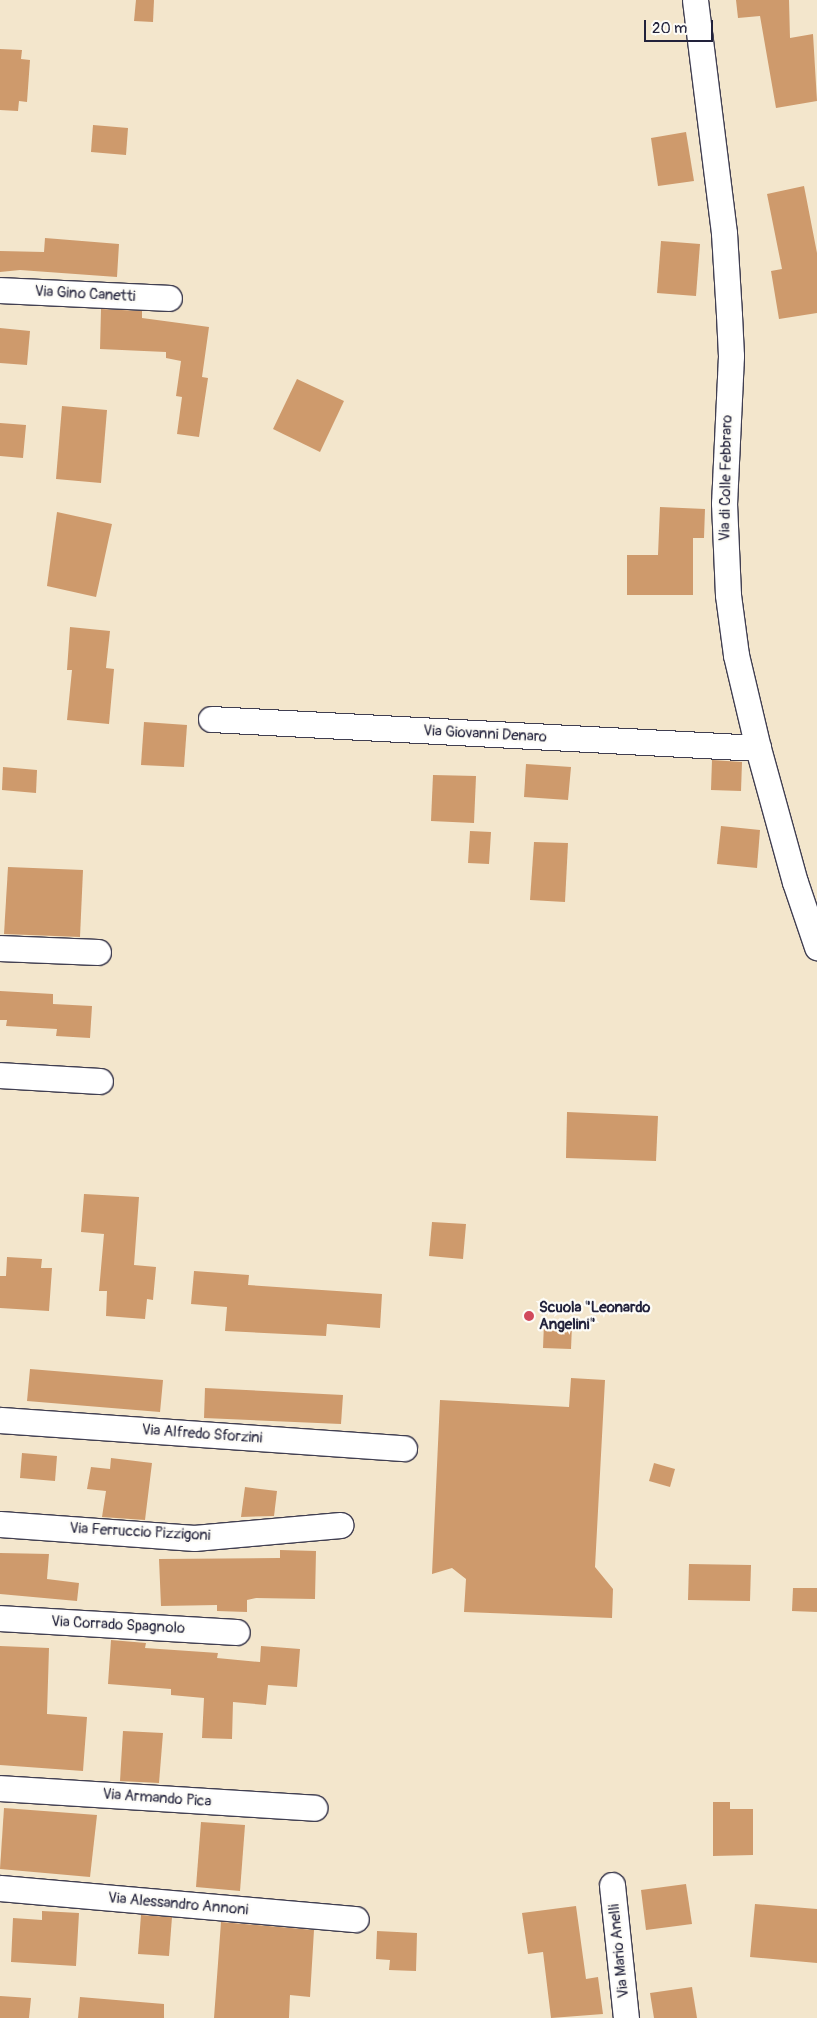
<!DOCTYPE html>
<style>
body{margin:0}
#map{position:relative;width:817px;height:2018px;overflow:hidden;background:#f3e6cc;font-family:Pangolin,sans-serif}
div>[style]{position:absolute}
.building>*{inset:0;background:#ce9a6c}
.roads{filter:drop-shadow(1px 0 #413f51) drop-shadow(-1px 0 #413f51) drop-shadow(0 1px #413f51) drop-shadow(0 -1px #413f51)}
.street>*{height:25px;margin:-12.5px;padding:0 12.5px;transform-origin:12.5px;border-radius:12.5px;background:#fff}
.dots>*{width:14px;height:14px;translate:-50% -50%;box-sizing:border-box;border:2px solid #fdfcf7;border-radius:50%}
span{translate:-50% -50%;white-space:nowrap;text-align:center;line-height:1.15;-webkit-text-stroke:4.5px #fdfcf7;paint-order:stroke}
.street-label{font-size:15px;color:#22223b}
.poi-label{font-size:15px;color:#22223b;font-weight:700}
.left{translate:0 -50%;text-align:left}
.scale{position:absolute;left:644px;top:20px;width:69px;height:22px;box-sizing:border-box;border:2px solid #22223b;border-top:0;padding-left:6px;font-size:15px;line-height:18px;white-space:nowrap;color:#22223b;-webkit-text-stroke:4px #fdfcf7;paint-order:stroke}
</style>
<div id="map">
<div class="building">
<div style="clip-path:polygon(136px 0,154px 0,153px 22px,134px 21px)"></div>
<div style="clip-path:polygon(736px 0,789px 0,790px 38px,813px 34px,817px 101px,776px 108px,760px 16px,738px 18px)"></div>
<div style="clip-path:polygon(0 49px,22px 50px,21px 59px,30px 60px,27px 102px,19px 101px,18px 111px,0 110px)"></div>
<div style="clip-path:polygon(93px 125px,128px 128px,126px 155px,91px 152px)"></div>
<div style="clip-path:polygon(686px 132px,694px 181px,658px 186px,651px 138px)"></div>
<div style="clip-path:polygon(804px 186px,817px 253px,817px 313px,779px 319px,771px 271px,782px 269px,767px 194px)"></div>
<div style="clip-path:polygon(45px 238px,119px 244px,117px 277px,20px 270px,0 272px,0 251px,44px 252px)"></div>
<div style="clip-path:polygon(661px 241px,700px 244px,696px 296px,657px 293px)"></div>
<div style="clip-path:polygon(101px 309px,142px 311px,142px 318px,209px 327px,202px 377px,208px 378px,199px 437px,177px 434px,182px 397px,176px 396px,181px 361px,166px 358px,166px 352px,100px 349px)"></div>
<div style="clip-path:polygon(0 328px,30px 331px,27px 365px,0 363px)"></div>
<div style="clip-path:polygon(297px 379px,344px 401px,320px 452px,273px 429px)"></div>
<div style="clip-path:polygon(62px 406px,107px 410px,101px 483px,56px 479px)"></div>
<div style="clip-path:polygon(0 423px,26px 425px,23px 458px,0 456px)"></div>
<div style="clip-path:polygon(660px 507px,705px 509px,704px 538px,693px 538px,693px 595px,627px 595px,627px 555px,658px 555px)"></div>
<div style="clip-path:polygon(57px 512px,112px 524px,96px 597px,47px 586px)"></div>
<div style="clip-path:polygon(70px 627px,110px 631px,106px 668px,114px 669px,109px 724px,67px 720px,72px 670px,67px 670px)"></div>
<div style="clip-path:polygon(144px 722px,187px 725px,184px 767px,141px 765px)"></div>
<div style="clip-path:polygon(712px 760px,742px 762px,741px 791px,711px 790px)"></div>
<div style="clip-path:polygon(526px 764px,571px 767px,568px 800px,524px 797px)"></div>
<div style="clip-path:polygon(3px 767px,37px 770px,36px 793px,2px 790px)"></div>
<div style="clip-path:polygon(433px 775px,476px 776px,474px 823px,431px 821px)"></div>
<div style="clip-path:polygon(721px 826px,760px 830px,757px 868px,717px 864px)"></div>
<div style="clip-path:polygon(470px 831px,491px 832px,489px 864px,468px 863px)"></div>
<div style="clip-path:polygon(534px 842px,568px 843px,565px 902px,530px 900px)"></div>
<div style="clip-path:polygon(8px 867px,83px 870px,80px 937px,4px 934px)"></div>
<div style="clip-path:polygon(0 991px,53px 994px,53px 1004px,92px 1006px,90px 1038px,56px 1036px,57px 1029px,6px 1026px,7px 1020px,0 1020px)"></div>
<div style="clip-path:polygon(567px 1112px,658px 1116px,656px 1161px,566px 1158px)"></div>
<div style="clip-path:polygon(84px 1194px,139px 1197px,134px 1265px,156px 1267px,153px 1300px,147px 1299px,145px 1319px,106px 1316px,107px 1291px,99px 1291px,104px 1234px,81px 1232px)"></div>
<div style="clip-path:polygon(432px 1222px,466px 1224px,463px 1259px,429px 1256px)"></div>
<div style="clip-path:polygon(7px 1257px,42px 1259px,41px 1268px,52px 1268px,49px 1311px,0 1308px,0 1276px,6px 1276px)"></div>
<div style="clip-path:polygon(194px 1271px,249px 1275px,248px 1285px,382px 1294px,380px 1328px,327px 1324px,326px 1336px,225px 1331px,227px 1307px,191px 1304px)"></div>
<div style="clip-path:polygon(544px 1323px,572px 1325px,571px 1349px,543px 1348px)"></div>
<div style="clip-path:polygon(30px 1369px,163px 1380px,160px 1412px,27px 1401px)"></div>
<div style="clip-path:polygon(571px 1378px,605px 1380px,595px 1567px,613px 1589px,612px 1618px,464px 1612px,466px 1579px,452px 1568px,432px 1574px,440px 1400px,569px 1407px)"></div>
<div style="clip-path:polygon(205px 1388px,343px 1395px,341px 1424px,204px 1418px)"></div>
<div style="clip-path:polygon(22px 1453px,57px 1456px,55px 1481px,20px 1478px)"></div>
<div style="clip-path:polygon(111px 1458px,152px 1463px,145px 1520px,102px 1517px,106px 1491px,87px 1489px,91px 1467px,110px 1469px)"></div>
<div style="clip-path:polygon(654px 1463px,675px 1469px,670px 1487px,649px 1481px)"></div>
<div style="clip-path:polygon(245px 1487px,277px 1491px,274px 1516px,241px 1517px)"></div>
<div style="clip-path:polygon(280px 1550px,316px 1551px,315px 1599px,256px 1598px,247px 1600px,247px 1612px,217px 1611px,217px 1605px,161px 1606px,159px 1559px,280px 1558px)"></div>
<div style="clip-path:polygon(0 1553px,49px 1554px,47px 1579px,79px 1583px,77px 1601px,0 1594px)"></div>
<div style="clip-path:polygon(689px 1564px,751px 1565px,750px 1601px,688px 1600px)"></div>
<div style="clip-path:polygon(793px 1588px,817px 1588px,817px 1612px,792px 1611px)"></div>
<div style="clip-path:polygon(111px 1640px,146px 1643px,145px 1648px,218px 1653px,217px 1658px,260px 1662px,261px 1646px,300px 1649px,297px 1687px,268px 1685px,266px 1705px,233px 1702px,232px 1739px,202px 1738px,204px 1698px,171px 1695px,171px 1689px,108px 1684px)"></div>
<div style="clip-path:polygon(0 1646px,49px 1648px,47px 1714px,87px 1717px,83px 1771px,0 1765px)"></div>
<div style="clip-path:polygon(123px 1731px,163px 1733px,159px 1783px,120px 1781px)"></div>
<div style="clip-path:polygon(713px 1802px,730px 1802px,730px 1809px,753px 1809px,753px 1855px,713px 1856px)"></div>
<div style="clip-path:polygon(4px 1808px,97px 1815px,90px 1877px,0 1869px)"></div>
<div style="clip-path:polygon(201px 1822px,245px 1825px,240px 1891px,196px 1887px)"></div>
<div style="clip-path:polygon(686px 1884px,692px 1924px,646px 1930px,641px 1890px)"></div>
<div style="clip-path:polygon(755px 1904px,817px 1909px,817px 1963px,750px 1957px)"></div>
<div style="clip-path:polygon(576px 1906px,586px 1979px,598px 1977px,603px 2014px,551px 2018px,543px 1952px,528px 1954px,522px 1913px)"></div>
<div style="clip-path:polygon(42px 1911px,79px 1913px,76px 1966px,11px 1962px,13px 1918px,42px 1920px)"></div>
<div style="clip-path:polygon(141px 1915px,172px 1917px,169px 1956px,138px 1954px)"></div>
<div style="clip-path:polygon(221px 1922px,314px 1930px,310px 1997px,290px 1995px,289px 2018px,214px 2018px)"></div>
<div style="clip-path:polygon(377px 1931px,417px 1933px,416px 1971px,389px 1970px,390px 1960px,376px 1959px)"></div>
<div style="clip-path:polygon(692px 1987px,697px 2018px,654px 2018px,650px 1993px)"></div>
<div style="clip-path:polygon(0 1996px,31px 1998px,29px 2018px,0 2018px)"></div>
<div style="clip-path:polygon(80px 1997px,164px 2004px,164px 2018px,78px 2018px)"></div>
</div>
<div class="roads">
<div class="street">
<div style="left:695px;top:0;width:235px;rotate:82.9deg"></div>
<div style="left:724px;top:233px;width:82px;rotate:86.5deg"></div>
<div style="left:729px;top:315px;width:41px;rotate:87.2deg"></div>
<div style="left:731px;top:356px;width:147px;rotate:92.7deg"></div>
<div style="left:724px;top:503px;width:92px;rotate:87.5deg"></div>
<div style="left:728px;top:595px;width:61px;rotate:82.4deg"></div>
<div style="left:736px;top:655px;width:96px;rotate:76.7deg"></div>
<div style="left:758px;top:748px;width:139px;rotate:74.6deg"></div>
<div style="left:795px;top:882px;width:69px;rotate:71.3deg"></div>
<div style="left:0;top:290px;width:169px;rotate:2.7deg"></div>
<div style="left:211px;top:719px;width:548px;rotate:3.03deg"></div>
<div style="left:0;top:948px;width:98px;rotate:2.3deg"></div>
<div style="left:0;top:1075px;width:100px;rotate:3.4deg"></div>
<div style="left:0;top:1420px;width:405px;rotate:4deg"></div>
<div style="left:0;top:1524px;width:195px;rotate:4.1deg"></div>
<div style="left:194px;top:1538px;width:147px;rotate:-5.1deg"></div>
<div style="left:0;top:1618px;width:237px;rotate:3.4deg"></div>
<div style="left:0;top:1788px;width:315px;rotate:3.6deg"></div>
<div style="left:612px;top:1885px;width:134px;rotate:84deg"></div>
<div style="left:0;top:1888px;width:357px;rotate:5deg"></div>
</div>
</div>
<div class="dots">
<div style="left:529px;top:1316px;background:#d1495b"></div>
</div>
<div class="street-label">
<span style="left:85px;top:294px;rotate:3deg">Via Gino Canetti</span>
<span style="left:726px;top:478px;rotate:-89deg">Via di Colle Febbraro</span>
<span style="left:485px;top:734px;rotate:3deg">Via Giovanni Denaro</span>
<span style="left:202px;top:1434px;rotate:4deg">Via Alfredo Sforzini</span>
<span style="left:140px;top:1532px;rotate:3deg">Via Ferruccio Pizzigoni</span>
<span style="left:118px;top:1625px;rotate:3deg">Via Corrado Spagnolo</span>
<span style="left:157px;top:1798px;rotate:4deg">Via Armando Pica</span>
<span style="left:178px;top:1904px;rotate:5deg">Via Alessandro Annoni</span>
<span style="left:619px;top:1951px;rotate:-96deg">Via Mario Anelli</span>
</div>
<div class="poi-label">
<span class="left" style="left:539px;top:1316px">Scuola "Leonardo<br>Angelini"</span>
</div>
<div class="scale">20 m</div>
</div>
